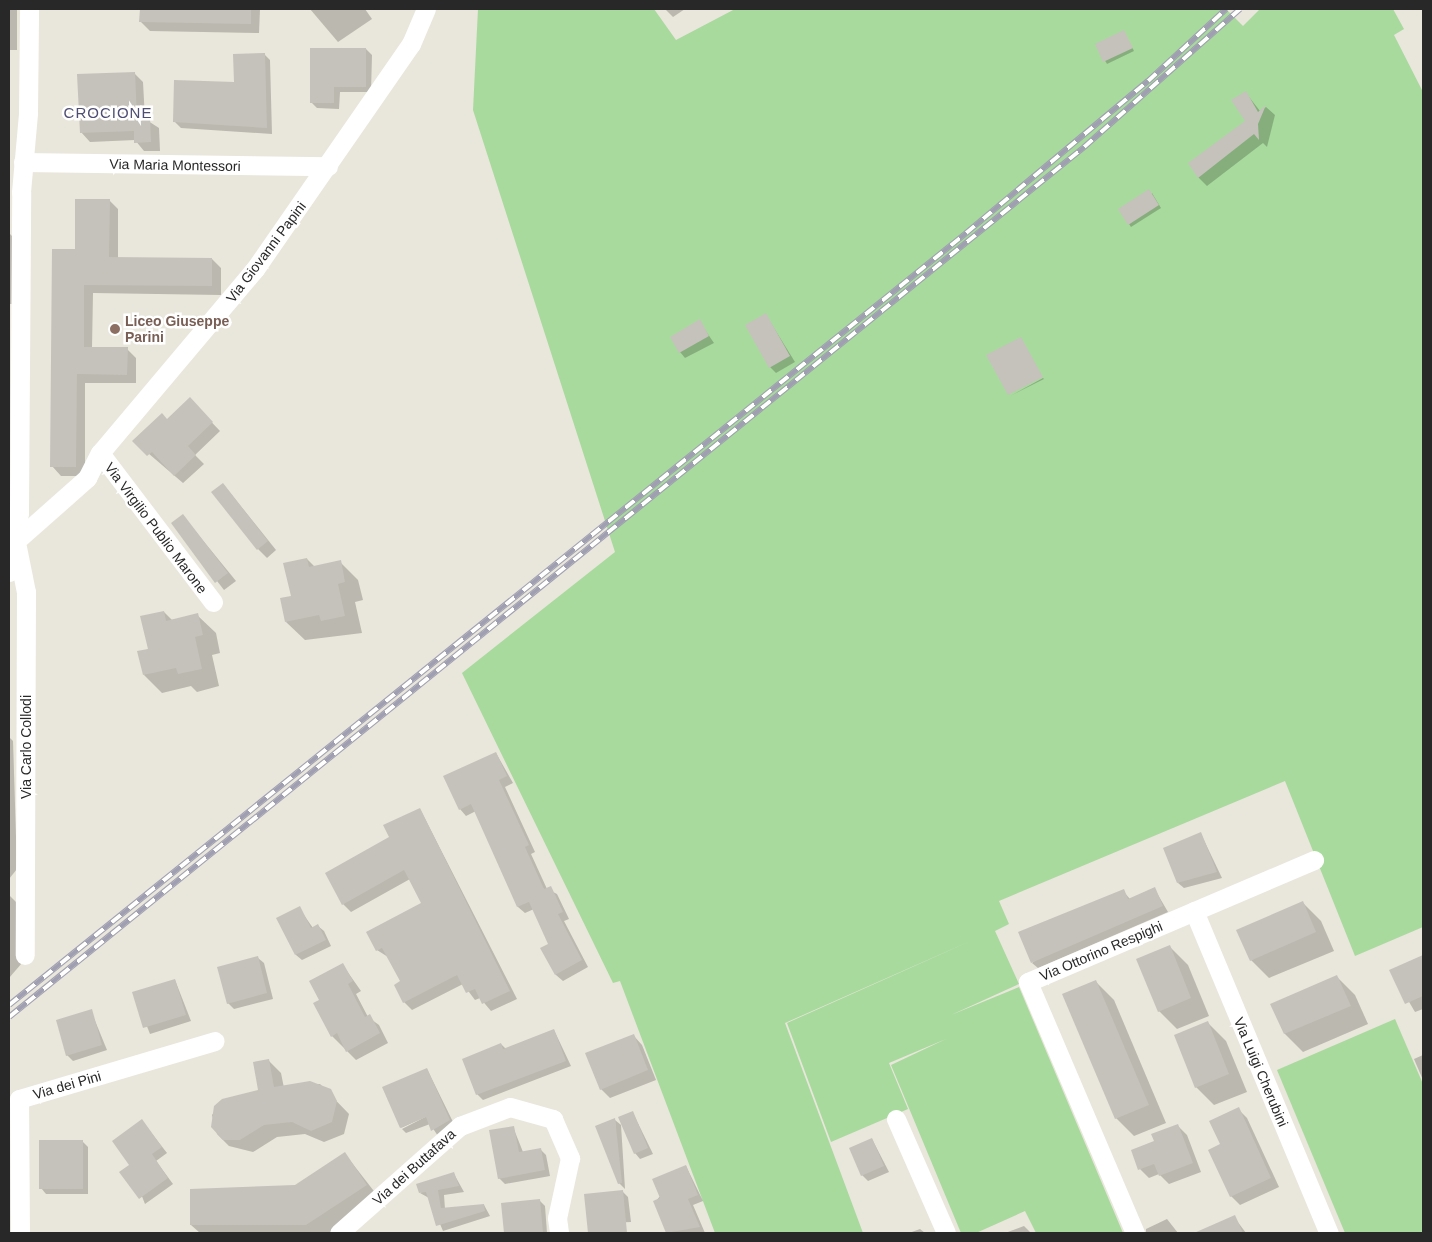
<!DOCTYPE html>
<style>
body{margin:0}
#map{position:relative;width:1432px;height:1242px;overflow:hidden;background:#e9e6db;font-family:Arial,sans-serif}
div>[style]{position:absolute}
.green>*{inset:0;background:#a8da9d}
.shadow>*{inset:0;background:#0003}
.building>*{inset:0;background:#c5c2bb}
.minor>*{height:19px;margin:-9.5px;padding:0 9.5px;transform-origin:9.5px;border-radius:9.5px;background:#fff}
.rail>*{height:5.5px;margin-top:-2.75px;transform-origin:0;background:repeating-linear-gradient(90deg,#fff 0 11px,#9f9fb1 0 22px);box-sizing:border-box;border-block:1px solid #9f9fb1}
.dots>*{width:14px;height:14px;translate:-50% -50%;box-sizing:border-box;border:2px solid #fff;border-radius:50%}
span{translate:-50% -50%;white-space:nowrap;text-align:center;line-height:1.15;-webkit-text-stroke:5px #fff;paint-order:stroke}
.street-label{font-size:14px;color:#282828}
.education-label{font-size:14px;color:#785e54;font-weight:700}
.left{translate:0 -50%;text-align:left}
.neighbourhood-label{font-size:15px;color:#4e4e74;letter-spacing:1px}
.frame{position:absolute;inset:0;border:10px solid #282828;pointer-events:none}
</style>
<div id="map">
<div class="green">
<div style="clip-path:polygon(478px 9px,654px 9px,676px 40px,735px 9px,1226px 9px,1243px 26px,1260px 9px,1393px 9px,1404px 29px,1394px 35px,1423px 92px,1423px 927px,1355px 956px,1285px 781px,999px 901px,1009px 924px,995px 931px,1019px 984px,951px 1015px,1019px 987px,1123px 1233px,1036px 1233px,1025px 1211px,976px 1233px,961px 1233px,891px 1065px,946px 1039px,889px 1063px,908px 1109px,831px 1142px,787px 1023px,975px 939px,785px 1023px,863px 1233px,715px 1233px,620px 981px,613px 983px,462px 673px,615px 552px,473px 110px)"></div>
<div style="clip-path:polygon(1395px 1019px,1423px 1084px,1423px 1233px,1345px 1233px,1277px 1070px)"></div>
</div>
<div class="shadow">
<div style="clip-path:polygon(9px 9px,17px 9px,17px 50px,9px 50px)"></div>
<div style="clip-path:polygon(141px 9px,260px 9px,259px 33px,150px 31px,141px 22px)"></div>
<div style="clip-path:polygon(310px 9px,365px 9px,372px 19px,338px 42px)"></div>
<div style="clip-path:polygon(665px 9px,685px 9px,673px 17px)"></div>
<div style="clip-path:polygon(1124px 32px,1134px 51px,1107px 64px,1096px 45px)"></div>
<div style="clip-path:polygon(366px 49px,372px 55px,371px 92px,340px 92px,339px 109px,317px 108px,311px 102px)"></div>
<div style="clip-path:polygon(264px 54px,270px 60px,272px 134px,181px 128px,175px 122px,235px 83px)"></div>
<div style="clip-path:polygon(134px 73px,143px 82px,145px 119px,159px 128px,160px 151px,144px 151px,135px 140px,90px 142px,81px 132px)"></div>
<div style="clip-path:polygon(1246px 93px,1260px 111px,1266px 107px,1275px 115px,1267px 147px,1263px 143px,1207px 186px,1198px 177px,1247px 121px)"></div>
<div style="clip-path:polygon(1152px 193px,1161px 208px,1131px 227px,1129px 224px)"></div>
<div style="clip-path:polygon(109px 200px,118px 209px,118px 258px,212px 259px,221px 268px,221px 295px,93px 293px,92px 348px,127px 349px,136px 358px,136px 383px,85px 383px,85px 476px,61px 476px,52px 466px,76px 250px)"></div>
<div style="clip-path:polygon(9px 233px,14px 238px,13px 304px,9px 304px)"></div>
<div style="clip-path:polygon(766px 315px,795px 362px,776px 373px,770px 367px)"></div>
<div style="clip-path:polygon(699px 321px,714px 343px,685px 358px,680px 352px)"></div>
<div style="clip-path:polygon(1043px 378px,1044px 379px,1010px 396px)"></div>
<div style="clip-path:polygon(198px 408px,220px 431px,195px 455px,204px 464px,183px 483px,134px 441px)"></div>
<div style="clip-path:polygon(223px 484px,276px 550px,267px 558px,258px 549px)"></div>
<div style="clip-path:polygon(183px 516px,236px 581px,224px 590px,173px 524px)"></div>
<div style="clip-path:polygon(307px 559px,315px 567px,340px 562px,358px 580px,363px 600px,355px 602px,362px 633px,305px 640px,286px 622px)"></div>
<div style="clip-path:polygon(164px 612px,172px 620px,197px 615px,216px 633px,220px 653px,212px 655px,219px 686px,197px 692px,191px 686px,162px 693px,144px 675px)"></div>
<div style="clip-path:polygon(9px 737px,13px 741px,17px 869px,9px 879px)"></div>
<div style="clip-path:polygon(496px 753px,513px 783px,505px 787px,535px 852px,531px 854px,547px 889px,557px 894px,569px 919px,564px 921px,588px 967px,563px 981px,556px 975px,550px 944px,534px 909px,525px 913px,518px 907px,476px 811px,466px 816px,460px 809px)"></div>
<div style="clip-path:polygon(420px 809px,517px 999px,491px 1011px,480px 998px,475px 1000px,463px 984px,412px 1010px,404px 1002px,396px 985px,402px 982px,388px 957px,377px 950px,422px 903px,410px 879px,351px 912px,343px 904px,391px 838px)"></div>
<div style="clip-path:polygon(1201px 834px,1222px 878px,1184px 888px,1178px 883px)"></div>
<div style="clip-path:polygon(1154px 888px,1168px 912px,1038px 968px,1032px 963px,1123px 891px,1130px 899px)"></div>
<div style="clip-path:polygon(9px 895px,22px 908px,22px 963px,9px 978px)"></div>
<div style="clip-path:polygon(1303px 903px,1321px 921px,1334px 951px,1269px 978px,1251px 960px)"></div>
<div style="clip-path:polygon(299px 908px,313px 928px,318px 926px,324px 931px,331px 946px,302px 960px,296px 955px)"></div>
<div style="clip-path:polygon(1170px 947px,1188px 965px,1209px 1016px,1177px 1029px,1159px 1011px)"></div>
<div style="clip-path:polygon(1423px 956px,1423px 1009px,1415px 1012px,1391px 971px)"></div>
<div style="clip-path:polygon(258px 958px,264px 963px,273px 999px,234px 1009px,228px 1003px)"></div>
<div style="clip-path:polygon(342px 964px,361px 991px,356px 994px,368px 1017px,379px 1025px,388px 1043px,356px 1060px,332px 1036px,320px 1000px)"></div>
<div style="clip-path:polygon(1337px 977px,1355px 995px,1368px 1024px,1303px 1052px,1285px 1034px,1272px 1004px)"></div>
<div style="clip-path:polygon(175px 980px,191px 1021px,150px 1034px,134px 993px)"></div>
<div style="clip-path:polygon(1096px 982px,1114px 1000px,1166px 1123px,1134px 1136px,1116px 1118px)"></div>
<div style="clip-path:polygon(91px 1011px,107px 1050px,73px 1061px,67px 1055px)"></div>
<div style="clip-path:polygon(1208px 1023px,1226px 1041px,1247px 1092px,1214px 1105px,1196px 1087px)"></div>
<div style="clip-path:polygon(554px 1030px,571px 1066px,483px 1100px,477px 1094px,501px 1044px,506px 1049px)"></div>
<div style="clip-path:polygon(633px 1035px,642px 1045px,656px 1080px,610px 1098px,601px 1089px)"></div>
<div style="clip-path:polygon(1423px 1055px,1423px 1080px,1414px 1059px)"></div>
<div style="clip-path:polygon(269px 1061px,281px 1073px,284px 1088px,320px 1084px,349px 1114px,344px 1134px,324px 1142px,305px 1134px,277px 1137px,253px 1152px,229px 1146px,217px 1134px,212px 1115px,223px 1100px,259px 1091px)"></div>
<div style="clip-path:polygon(427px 1069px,455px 1126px,438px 1136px,430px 1124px,406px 1133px,402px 1129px,431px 1114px,401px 1128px)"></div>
<div style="clip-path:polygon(1238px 1109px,1247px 1118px,1279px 1187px,1240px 1205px,1231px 1196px,1222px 1145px)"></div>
<div style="clip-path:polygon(633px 1113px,653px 1154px,640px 1159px,635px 1153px)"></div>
<div style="clip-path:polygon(615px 1120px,621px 1125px,625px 1189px,619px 1183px)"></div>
<div style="clip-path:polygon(142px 1121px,167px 1153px,156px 1161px,173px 1184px,145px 1204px,130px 1166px)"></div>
<div style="clip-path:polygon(1178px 1126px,1187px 1135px,1201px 1172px,1169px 1184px,1159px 1174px,1149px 1178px,1140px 1169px,1155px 1142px)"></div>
<div style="clip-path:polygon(513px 1127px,523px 1152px,540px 1149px,546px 1155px,550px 1176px,505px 1184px,499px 1178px)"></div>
<div style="clip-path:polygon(872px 1139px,889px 1172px,868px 1181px,862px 1175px)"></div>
<div style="clip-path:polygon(82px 1141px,88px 1147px,88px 1194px,46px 1194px,41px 1188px)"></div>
<div style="clip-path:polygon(345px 1154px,384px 1204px,339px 1233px,200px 1233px,191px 1225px,296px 1186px)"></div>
<div style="clip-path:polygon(686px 1166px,703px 1201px,693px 1205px,705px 1233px,667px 1233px,655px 1202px)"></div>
<div style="clip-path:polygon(454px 1174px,464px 1192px,444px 1195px,445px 1209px,484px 1205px,490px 1216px,443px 1231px,429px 1198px,420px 1193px)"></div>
<div style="clip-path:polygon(622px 1191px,628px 1197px,631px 1222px,607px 1223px,607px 1233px,589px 1233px,585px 1195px)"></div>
<div style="clip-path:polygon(539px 1200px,545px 1206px,547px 1233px,505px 1233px,503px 1204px)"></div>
<div style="clip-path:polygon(1234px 1217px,1246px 1233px,1197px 1233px)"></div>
<div style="clip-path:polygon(1167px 1219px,1178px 1233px,1146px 1233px,1146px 1229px)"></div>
<div style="clip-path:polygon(1024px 1226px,1031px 1233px,1005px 1233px)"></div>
<div style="clip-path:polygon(920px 1229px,925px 1233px,909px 1233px)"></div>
</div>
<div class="building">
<div style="clip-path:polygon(140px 9px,251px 9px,251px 24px,139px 22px)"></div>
<div style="clip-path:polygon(1124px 30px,1133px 48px,1103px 62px,1095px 44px)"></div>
<div style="clip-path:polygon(310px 48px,366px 48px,366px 87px,334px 87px,334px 103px,310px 103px)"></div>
<div style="clip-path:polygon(265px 53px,267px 128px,173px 122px,174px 80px,234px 82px,233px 54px)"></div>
<div style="clip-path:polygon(135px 72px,137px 118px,150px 117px,151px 142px,134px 143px,134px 131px,80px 133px,77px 74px)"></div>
<div style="clip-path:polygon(1246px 91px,1258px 112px,1266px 105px,1258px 124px,1259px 140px,1254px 134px,1198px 178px,1188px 163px,1245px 121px,1231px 100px)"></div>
<div style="clip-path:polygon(1149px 189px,1159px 205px,1128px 225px,1118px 209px)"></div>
<div style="clip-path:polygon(75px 199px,110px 199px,109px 257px,212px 258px,212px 286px,84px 285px,84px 347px,128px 347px,127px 375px,77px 374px,76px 467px,50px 467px,52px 249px,75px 249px)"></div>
<div style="clip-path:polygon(766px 313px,790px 356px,769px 368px,745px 325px)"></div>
<div style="clip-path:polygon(700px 319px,709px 336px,679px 353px,670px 337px)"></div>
<div style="clip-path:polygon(1021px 337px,1043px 377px,1008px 395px,986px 355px)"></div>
<div style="clip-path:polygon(190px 397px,213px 422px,188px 446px,196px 455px,174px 476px,152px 452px,147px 456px,132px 441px,162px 413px,167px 419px)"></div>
<div style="clip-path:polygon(223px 483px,268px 541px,257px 550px,211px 492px)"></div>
<div style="clip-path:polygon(183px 514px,228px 573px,215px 583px,171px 523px)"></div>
<div style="clip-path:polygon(307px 558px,309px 567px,341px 560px,345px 582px,338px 584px,345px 616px,321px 621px,319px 615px,285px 622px,280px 598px,291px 596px,283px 563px)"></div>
<div style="clip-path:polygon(164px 611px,166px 621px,198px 613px,203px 635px,195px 637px,202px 669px,178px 674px,176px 668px,143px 675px,137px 651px,148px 649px,140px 616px)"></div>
<div style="clip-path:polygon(496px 752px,507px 776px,499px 780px,529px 845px,525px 847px,544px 889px,551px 886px,563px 912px,558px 914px,582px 960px,555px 975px,540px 948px,548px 944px,529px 902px,517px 907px,471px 804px,459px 810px,443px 776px)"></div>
<div style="clip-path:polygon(420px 808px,510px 991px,482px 1004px,475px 989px,466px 993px,457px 975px,403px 1003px,394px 985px,400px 981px,382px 948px,376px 951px,366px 932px,421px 903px,404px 870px,342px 905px,325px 873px,389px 837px,383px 825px)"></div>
<div style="clip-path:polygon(1201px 832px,1217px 872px,1177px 883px,1163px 848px)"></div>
<div style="clip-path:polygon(1155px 887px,1163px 906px,1031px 963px,1018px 932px,1124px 889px,1128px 899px)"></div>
<div style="clip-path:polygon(1303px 901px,1316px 932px,1250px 961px,1236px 930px)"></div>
<div style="clip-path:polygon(300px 906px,311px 928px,318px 924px,326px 940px,295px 955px,276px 918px)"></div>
<div style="clip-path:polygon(1170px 945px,1191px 998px,1158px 1012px,1136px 959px)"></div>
<div style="clip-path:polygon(1423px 955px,1423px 996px,1405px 1004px,1389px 970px)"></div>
<div style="clip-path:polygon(258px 956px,267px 993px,227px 1004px,217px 967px)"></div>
<div style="clip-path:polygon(343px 963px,353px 981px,348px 984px,365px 1017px,370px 1014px,380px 1033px,346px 1052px,337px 1033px,331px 1037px,313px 1003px,319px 1000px,309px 981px)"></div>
<div style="clip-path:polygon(1337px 975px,1351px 1006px,1284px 1034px,1270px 1004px)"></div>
<div style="clip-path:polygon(175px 979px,186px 1015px,143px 1028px,132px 992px)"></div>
<div style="clip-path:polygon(1096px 980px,1149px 1105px,1115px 1119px,1062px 994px)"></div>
<div style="clip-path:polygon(92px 1009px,102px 1045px,66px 1056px,56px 1020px)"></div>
<div style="clip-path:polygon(1208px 1021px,1229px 1074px,1195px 1088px,1174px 1035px)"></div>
<div style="clip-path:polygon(554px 1029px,566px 1061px,476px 1095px,462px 1059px,501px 1043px,503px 1049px)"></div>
<div style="clip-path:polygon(634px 1034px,648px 1070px,600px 1090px,585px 1053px)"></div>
<div style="clip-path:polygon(269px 1059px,274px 1087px,310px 1081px,331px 1089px,337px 1101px,332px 1122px,311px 1131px,292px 1122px,264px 1125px,240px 1140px,223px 1140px,211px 1127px,214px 1106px,222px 1099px,258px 1090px,253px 1062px)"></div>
<div style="clip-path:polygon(427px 1068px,450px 1120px,431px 1131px,426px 1117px,400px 1128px,382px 1087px)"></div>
<div style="clip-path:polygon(1239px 1107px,1271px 1178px,1230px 1197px,1208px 1150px,1220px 1144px,1209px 1121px)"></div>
<div style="clip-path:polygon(633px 1111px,648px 1148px,634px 1154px,618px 1117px)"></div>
<div style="clip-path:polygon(615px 1118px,622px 1183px,618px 1184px,595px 1126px)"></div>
<div style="clip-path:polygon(142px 1119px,162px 1147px,152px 1154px,168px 1178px,139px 1199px,119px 1172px,129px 1165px,112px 1141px)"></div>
<div style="clip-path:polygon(1178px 1124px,1193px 1163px,1159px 1176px,1154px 1164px,1138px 1170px,1131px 1150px,1154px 1141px,1151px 1134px)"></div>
<div style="clip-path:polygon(514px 1126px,519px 1152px,541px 1148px,545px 1170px,498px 1179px,489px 1130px)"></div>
<div style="clip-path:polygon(872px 1138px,884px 1166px,861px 1176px,849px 1148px)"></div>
<div style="clip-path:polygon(39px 1140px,83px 1140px,83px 1189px,39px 1189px)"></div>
<div style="clip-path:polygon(345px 1152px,367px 1185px,306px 1225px,190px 1225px,190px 1189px,295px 1185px)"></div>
<div style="clip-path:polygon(686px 1165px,698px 1195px,688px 1199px,700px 1227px,666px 1233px,653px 1201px,660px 1198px,652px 1179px)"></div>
<div style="clip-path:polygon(454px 1172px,459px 1186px,438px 1190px,441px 1208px,484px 1204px,485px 1211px,436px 1226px,426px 1192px,419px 1193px,416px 1184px)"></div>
<div style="clip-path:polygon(623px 1190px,627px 1233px,588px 1233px,584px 1194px)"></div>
<div style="clip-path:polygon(540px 1199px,543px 1233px,504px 1233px,501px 1203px)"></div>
<div style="clip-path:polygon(1235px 1215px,1243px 1233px,1194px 1233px)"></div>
</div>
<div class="minor">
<div style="left:23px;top:162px;width:305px;rotate:0.8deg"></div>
<div style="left:100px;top:453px;width:187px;rotate:52.8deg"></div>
<div style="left:17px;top:540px;width:94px;rotate:-41.5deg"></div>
<div style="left:87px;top:478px;width:28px;rotate:-63deg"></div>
<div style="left:100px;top:453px;width:241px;rotate:-49.9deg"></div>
<div style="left:255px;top:269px;width:274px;rotate:-55.3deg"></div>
<div style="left:411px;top:44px;width:38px;rotate:-67deg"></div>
<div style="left:17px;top:547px;width:46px;rotate:78.7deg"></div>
<div style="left:26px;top:592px;width:363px;rotate:90.2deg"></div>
<div style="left:9px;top:572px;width:60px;rotate:-80.4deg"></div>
<div style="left:19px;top:513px;width:321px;rotate:-89.6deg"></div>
<div style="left:21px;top:192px;width:79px;rotate:-84.9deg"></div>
<div style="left:28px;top:113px;width:104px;rotate:-89.4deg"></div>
<div style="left:1194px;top:911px;width:349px;rotate:67.3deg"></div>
<div style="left:896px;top:1119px;width:124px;rotate:66.3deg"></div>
<div style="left:20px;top:1233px;width:134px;rotate:-90.4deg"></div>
<div style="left:19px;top:1099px;width:204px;rotate:-16.5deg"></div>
<div style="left:339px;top:1233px;width:162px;rotate:-41.5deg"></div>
<div style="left:460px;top:1126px;width:53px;rotate:-20.8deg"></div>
<div style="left:510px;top:1107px;width:45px;rotate:15.6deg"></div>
<div style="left:553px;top:1119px;width:43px;rotate:66.4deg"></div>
<div style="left:570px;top:1158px;width:61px;rotate:102.2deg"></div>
<div style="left:557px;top:1218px;width:15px;rotate:82deg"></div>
<div style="left:1135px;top:1233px;width:273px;rotate:-113.1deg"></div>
<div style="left:1028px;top:982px;width:311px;rotate:-23.1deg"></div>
</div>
<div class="rail">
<div style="left:9px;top:1005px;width:1230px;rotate:-38.89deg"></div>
<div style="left:966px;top:233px;width:237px;rotate:-39.9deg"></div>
<div style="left:1148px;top:81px;width:106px;rotate:-42.7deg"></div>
<div style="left:9px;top:1017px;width:1383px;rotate:-38.98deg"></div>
<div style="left:1084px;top:147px;width:208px;rotate:-41.5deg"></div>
</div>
<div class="dots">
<div style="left:115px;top:329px;background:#8d6e63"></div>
</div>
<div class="street-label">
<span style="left:175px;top:165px;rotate:1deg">Via Maria Montessori</span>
<span style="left:266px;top:252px;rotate:-53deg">Via Giovanni Papini</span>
<span style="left:156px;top:528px;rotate:53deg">Via Virgilio Publio Marone</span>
<span style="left:26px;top:747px;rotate:-90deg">Via Carlo Collodi</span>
<span style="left:1101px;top:951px;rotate:-23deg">Via Ottorino Respighi</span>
<span style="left:1261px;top:1072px;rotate:67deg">Via Luigi Cherubini</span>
<span style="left:67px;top:1085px;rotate:-16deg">Via dei Pini</span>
<span style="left:414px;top:1167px;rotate:-42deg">Via dei Buttafava</span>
</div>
<div class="education-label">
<span class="left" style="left:125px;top:329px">Liceo Giuseppe<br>Parini</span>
</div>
<div class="neighbourhood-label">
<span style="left:108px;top:113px">CROCIONE</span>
</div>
<div class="frame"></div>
</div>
